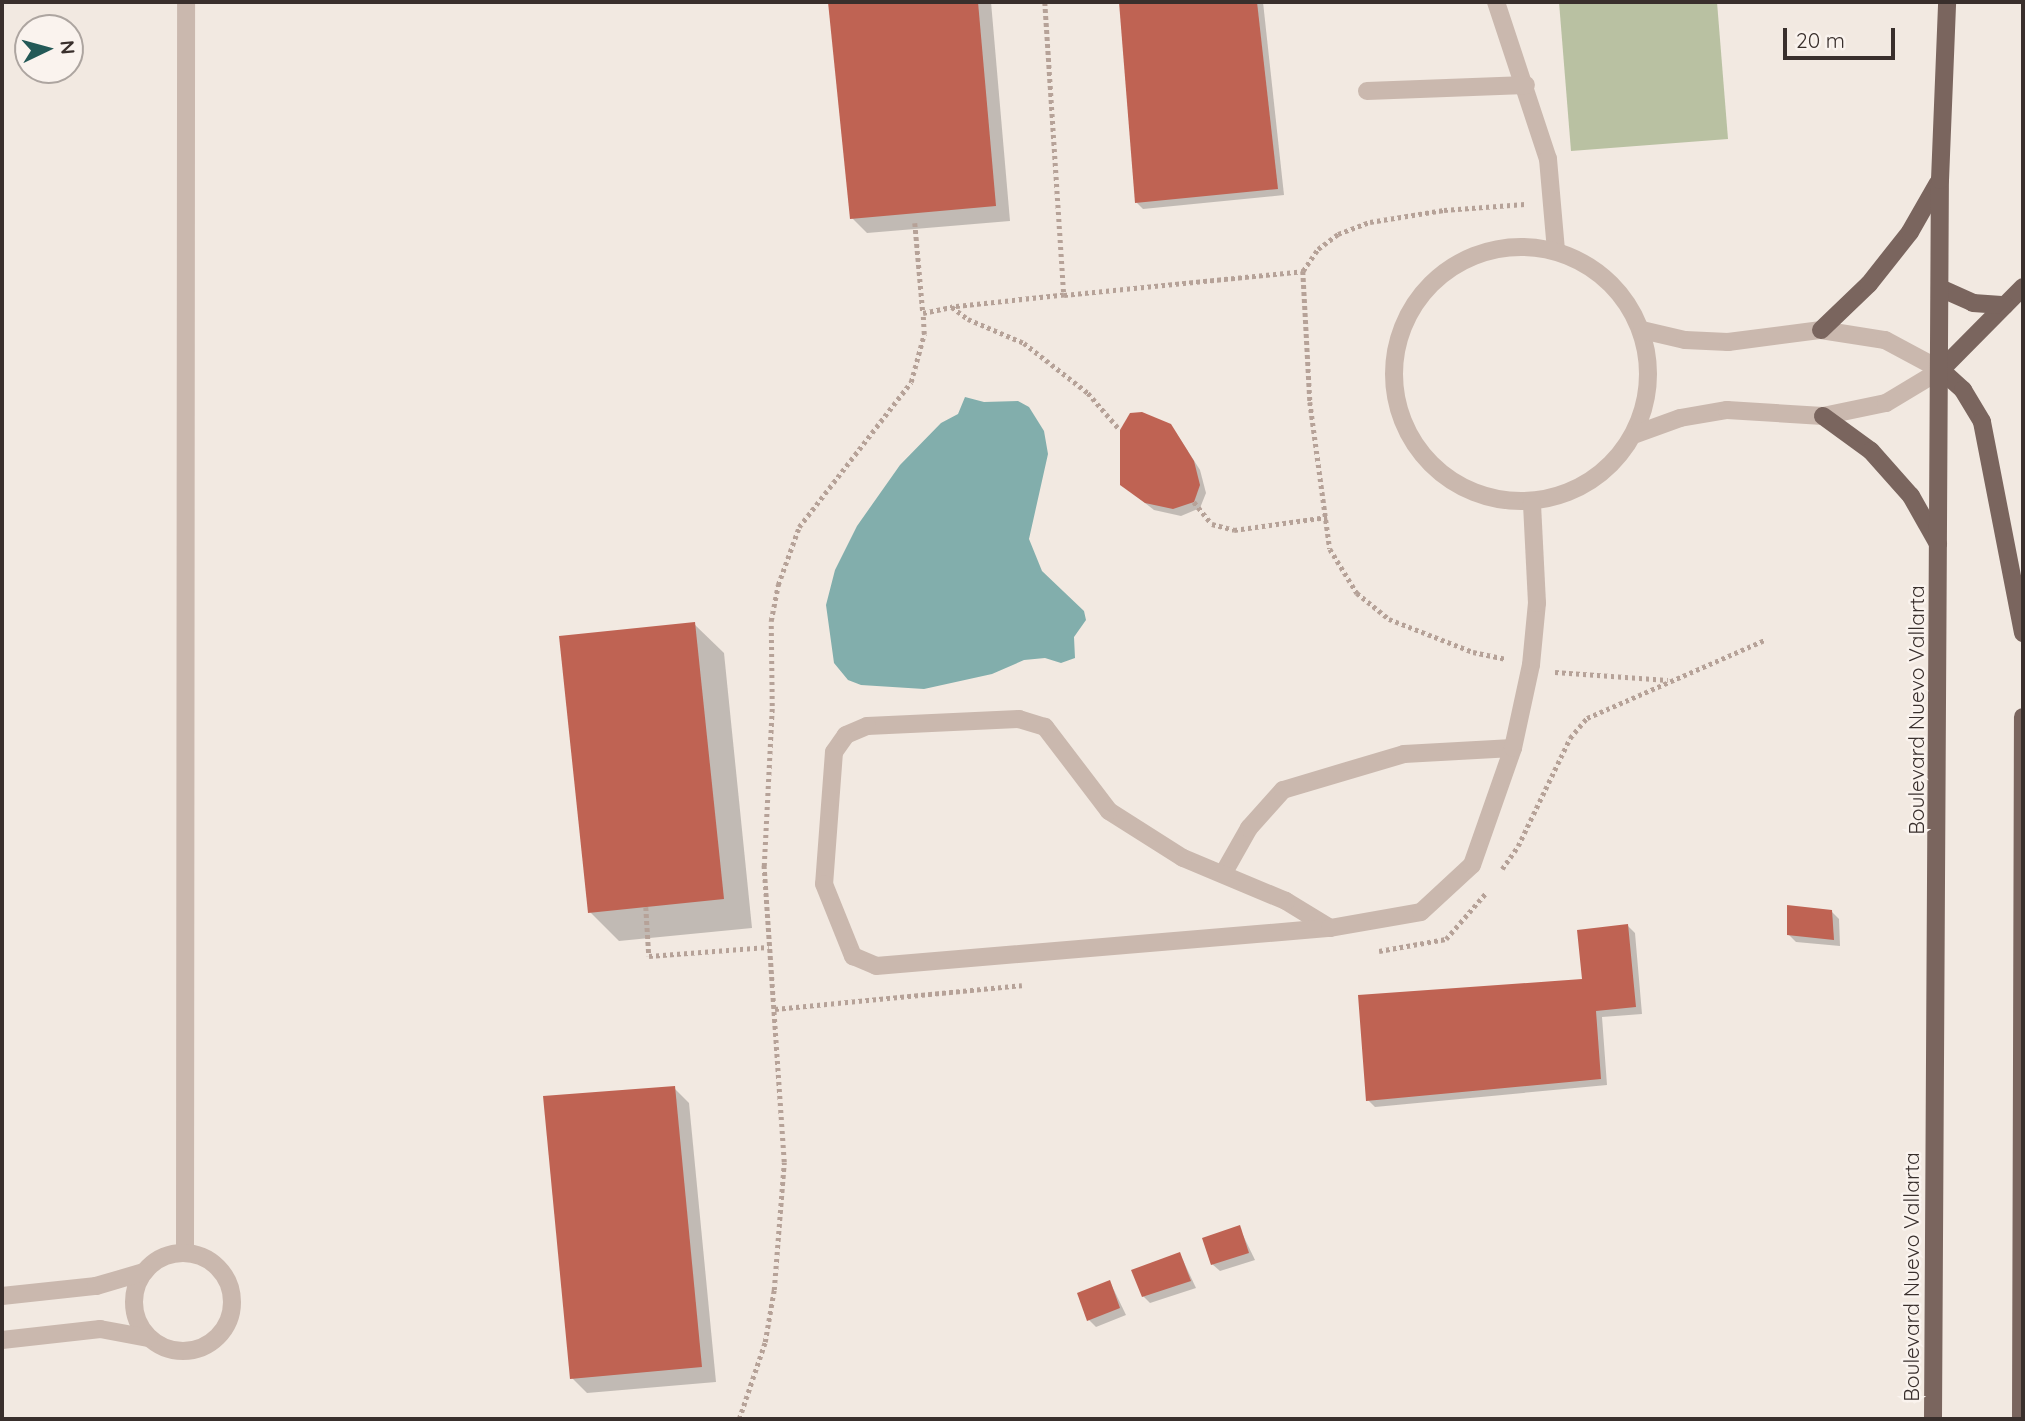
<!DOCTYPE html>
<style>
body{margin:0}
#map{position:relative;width:2025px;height:1421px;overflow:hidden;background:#f2e9e1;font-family:Quicksand,sans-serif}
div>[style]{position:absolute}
.green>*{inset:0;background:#b9c1a2}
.water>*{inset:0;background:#82aeac}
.shadow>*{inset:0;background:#0003}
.building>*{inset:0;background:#bf6353}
.path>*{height:4.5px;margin-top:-2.25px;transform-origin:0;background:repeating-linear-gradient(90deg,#b6a298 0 3.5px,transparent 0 7px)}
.minor>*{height:18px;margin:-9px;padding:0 9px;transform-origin:9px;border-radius:9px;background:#cab8ae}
.minor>.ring{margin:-9px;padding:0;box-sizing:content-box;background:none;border:18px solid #cab8ae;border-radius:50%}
.major>*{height:18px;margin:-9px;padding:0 9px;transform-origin:9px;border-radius:9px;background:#7a655e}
span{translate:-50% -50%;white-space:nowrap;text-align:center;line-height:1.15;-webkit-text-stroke:5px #faf3ee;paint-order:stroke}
.street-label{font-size:21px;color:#392f2c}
.frame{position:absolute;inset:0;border:4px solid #392f2c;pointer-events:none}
.north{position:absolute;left:14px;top:14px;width:70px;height:70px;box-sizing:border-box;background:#faf3ee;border:2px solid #ada5a0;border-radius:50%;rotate:85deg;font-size:19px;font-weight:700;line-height:28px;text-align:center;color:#392f2c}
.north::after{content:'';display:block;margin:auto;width:24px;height:32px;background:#235957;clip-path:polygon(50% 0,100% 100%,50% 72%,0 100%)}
.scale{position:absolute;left:1783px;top:28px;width:112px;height:32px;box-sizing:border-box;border:4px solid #392f2c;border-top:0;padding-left:9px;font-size:21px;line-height:24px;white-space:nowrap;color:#392f2c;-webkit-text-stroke:5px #faf3ee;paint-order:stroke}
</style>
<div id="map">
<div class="green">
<div style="clip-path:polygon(1559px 2px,1717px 2px,1728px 139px,1571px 151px)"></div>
</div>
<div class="water">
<div style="clip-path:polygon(965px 397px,984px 402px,1018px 401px,1029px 407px,1044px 431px,1048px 454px,1029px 539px,1042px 571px,1084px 611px,1086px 620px,1074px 637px,1075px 658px,1061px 663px,1045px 658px,1024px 660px,992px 674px,924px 689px,861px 685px,848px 680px,834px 663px,826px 605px,835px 570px,857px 526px,900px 465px,941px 423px,958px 414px)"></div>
</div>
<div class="shadow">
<div style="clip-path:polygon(830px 2px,991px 2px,1010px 221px,867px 233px,852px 218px)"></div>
<div style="clip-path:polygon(1121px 2px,1263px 2px,1284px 195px,1143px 209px,1136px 202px)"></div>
<div style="clip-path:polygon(1131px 415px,1170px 426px,1177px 434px,1200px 470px,1206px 493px,1200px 508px,1181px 516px,1154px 510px,1122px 485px,1120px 439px)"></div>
<div style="clip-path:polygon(694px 624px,724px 653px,752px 928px,619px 941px,590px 912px)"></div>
<div style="clip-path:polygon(1831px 911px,1839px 919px,1840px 946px,1796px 942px,1789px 935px)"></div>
<div style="clip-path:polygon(1628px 926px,1635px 933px,1642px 1014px,1602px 1017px,1607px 1085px,1375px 1107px,1368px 1100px,1584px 980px)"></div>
<div style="clip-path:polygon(674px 1088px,689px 1103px,716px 1382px,587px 1393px,572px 1378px)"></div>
<div style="clip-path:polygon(1239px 1227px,1255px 1260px,1220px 1271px,1212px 1264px)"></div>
<div style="clip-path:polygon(1180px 1254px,1196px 1288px,1150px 1303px,1143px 1296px)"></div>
<div style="clip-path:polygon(1110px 1282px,1126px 1315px,1096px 1327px,1089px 1320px)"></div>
</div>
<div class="building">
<div style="clip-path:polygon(828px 2px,978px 2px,996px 206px,850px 219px)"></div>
<div style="clip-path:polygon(1119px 2px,1257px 2px,1278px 189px,1135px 203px)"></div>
<div style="clip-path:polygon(1142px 412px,1171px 424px,1194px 461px,1200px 485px,1194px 502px,1173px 509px,1145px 503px,1120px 485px,1120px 430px,1130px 413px)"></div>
<div style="clip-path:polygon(695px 622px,724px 899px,588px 913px,559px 636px)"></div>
<div style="clip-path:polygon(1787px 905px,1832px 910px,1834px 940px,1787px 935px)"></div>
<div style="clip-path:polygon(1628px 924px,1636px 1007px,1596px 1011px,1601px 1079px,1366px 1101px,1358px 995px,1582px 979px,1577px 930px)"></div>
<div style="clip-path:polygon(675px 1086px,702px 1367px,570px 1379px,543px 1096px)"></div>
<div style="clip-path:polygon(1240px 1225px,1249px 1253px,1211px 1265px,1202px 1238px)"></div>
<div style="clip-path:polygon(1180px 1252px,1191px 1281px,1142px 1297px,1131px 1270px)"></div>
<div style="clip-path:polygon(1110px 1280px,1120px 1308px,1087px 1321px,1077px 1293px)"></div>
</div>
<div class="path">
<div style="left:1045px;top:2px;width:294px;rotate:86.3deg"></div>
<div style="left:1064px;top:295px;width:113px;rotate:173.9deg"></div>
<div style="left:952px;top:307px;width:20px;rotate:37deg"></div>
<div style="left:968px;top:319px;width:61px;rotate:23.2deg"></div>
<div style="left:1024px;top:343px;width:81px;rotate:38deg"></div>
<div style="left:1088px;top:393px;width:49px;rotate:49.1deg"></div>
<div style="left:915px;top:223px;width:90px;rotate:84.9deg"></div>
<div style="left:923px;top:313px;width:30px;rotate:-12deg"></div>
<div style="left:1303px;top:271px;width:131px;rotate:86.9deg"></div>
<div style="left:1310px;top:402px;width:148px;rotate:82.3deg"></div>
<div style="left:1330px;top:549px;width:52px;rotate:58.5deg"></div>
<div style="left:1357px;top:593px;width:41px;rotate:39.1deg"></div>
<div style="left:1389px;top:619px;width:90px;rotate:21.4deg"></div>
<div style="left:1473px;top:652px;width:34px;rotate:12deg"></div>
<div style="left:1064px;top:295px;width:240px;rotate:-5.7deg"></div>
<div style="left:1303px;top:271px;width:27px;rotate:-56deg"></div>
<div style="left:1318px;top:249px;width:25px;rotate:-37deg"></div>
<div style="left:1338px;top:234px;width:34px;rotate:-21deg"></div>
<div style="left:1370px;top:222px;width:75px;rotate:-9.2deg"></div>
<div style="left:1444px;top:210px;width:81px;rotate:-4.2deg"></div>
<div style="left:1194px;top:502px;width:28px;rotate:51deg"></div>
<div style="left:1212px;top:524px;width:23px;rotate:15deg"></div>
<div style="left:1234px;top:530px;width:94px;rotate:-8deg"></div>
<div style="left:1555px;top:672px;width:113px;rotate:4deg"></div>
<div style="left:1502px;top:869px;width:28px;rotate:-55deg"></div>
<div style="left:1518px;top:846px;width:120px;rotate:-64.3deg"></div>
<div style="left:1570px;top:738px;width:26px;rotate:-50deg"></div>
<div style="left:1587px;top:718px;width:194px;rotate:-23.7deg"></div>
<div style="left:646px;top:907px;width:49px;rotate:86.5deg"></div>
<div style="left:649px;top:956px;width:120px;rotate:-4.3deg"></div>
<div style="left:1379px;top:951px;width:68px;rotate:-10.2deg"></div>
<div style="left:1446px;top:939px;width:60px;rotate:-49.1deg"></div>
<div style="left:775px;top:1009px;width:248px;rotate:-5.5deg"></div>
<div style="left:739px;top:1419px;width:81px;rotate:-71.3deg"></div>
<div style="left:765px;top:1342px;width:53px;rotate:-80.2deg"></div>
<div style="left:774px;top:1290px;width:128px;rotate:-85.5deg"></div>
<div style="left:784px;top:1162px;width:297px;rotate:-93.9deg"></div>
<div style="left:764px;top:866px;width:160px;rotate:-87.1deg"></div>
<div style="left:772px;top:706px;width:85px;rotate:-90.7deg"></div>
<div style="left:771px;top:621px;width:37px;rotate:-79deg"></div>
<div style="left:778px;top:585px;width:62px;rotate:-70.1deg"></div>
<div style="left:799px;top:527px;width:183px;rotate:-52.3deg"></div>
<div style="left:911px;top:382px;width:50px;rotate:-74.8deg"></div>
<div style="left:924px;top:334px;width:21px;rotate:-93deg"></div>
</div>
<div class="minor">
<div style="left:1496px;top:2px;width:165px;rotate:71.7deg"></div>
<div style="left:1548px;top:159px;width:91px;rotate:85deg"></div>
<div style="left:1367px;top:91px;width:159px;rotate:-2.2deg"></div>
<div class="ring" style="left:1394px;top:247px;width:236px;height:236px"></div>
<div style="left:1642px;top:330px;width:44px;rotate:13.1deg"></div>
<div style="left:1685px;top:340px;width:43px;rotate:2.7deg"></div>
<div style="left:1728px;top:342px;width:94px;rotate:-7.4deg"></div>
<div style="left:1821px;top:330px;width:65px;rotate:8.9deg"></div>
<div style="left:1885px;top:340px;width:64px;rotate:28.2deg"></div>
<div style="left:1636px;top:434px;width:47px;rotate:-20deg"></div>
<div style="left:1680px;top:418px;width:48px;rotate:-9.7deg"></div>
<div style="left:1727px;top:410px;width:96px;rotate:3.6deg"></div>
<div style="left:1823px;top:416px;width:64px;rotate:-11.7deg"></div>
<div style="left:1886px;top:403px;width:64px;rotate:-31deg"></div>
<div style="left:1223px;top:874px;width:53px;rotate:-60.5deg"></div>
<div style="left:1249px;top:828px;width:51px;rotate:-48.2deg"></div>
<div style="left:1283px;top:790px;width:126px;rotate:-16.6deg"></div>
<div style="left:1404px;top:754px;width:109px;rotate:-3.2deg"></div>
<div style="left:1330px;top:928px;width:52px;rotate:-148.5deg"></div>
<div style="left:1286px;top:901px;width:112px;rotate:-157.3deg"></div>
<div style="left:1183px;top:858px;width:88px;rotate:-147.6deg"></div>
<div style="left:1109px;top:811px;width:106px;rotate:-127.3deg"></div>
<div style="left:1045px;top:727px;width:27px;rotate:-163deg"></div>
<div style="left:1019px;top:719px;width:152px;rotate:177.4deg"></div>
<div style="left:867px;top:726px;width:23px;rotate:157deg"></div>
<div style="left:846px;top:735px;width:21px;rotate:125deg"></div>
<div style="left:834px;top:752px;width:132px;rotate:94.3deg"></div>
<div style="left:824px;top:884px;width:78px;rotate:68.1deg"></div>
<div style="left:853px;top:956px;width:25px;rotate:23deg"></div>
<div style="left:876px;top:966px;width:456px;rotate:-4.8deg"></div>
<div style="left:1330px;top:928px;width:92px;rotate:-10deg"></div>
<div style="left:1421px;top:912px;width:69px;rotate:-42.7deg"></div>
<div style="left:1472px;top:865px;width:124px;rotate:-70.7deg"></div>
<div style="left:1513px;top:748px;width:85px;rotate:-77.8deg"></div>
<div style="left:1531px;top:665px;width:62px;rotate:-84.5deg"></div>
<div style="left:1537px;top:603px;width:100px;rotate:-92.9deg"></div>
<div style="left:185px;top:1252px;width:1250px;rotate:-89.95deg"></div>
<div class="ring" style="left:134px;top:1253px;width:80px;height:80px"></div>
<div style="left:2px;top:1296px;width:95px;rotate:-6.1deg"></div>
<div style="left:96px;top:1286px;width:50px;rotate:-16.3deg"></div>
<div style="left:2px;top:1340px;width:99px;rotate:-6.4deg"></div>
<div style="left:100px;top:1329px;width:50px;rotate:10.4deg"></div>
</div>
<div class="major">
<div style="left:2023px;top:287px;width:117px;rotate:134.7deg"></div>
<div style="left:1941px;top:370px;width:30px;rotate:42deg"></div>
<div style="left:1963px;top:390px;width:37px;rotate:59deg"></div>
<div style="left:1982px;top:422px;width:215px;rotate:79deg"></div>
<div style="left:1940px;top:288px;width:36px;rotate:24deg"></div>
<div style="left:1973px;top:303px;width:32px;rotate:4deg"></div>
<div style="left:1821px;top:330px;width:66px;rotate:-43.8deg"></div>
<div style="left:1869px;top:284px;width:66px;rotate:-51.7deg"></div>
<div style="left:1910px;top:232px;width:56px;rotate:-60.3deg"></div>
<div style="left:1823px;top:416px;width:59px;rotate:36.1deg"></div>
<div style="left:1871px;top:451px;width:60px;rotate:48.4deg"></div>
<div style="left:1911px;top:496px;width:55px;rotate:60.6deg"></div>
<div style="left:1933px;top:1419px;width:1239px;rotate:-89.68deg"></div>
<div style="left:1940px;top:180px;width:178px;rotate:-87.7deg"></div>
<div style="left:2021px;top:1419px;width:702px;rotate:-89.84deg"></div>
</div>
<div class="street-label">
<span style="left:1916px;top:710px;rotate:-90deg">Boulevard Nuevo Vallarta</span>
<span style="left:1911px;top:1277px;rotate:-90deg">Boulevard Nuevo Vallarta</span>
</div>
<div class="frame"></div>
<div class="north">N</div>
<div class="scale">20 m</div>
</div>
